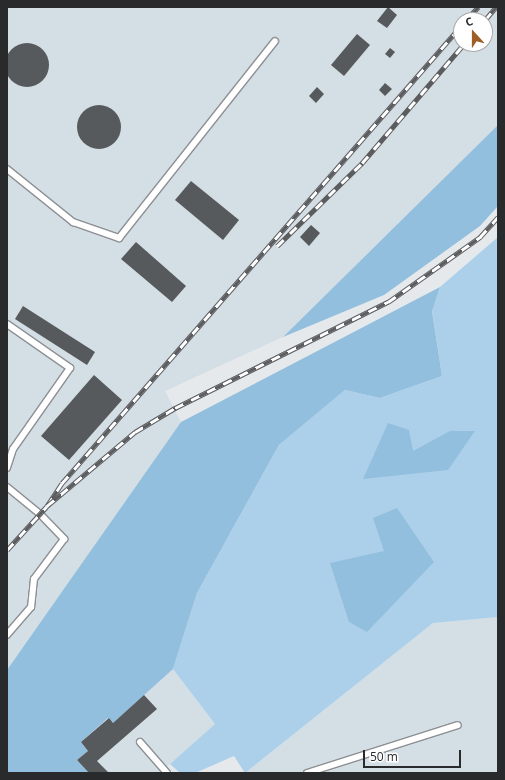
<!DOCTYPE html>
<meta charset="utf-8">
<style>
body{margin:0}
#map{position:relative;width:505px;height:780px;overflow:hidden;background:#e6e9ec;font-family:"Open Sans",sans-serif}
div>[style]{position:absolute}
.built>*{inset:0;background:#d4dee5}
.green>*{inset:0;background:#acd0ea}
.forest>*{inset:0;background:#93bfde}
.building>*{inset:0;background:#575a5c}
.round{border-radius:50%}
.roads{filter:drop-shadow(1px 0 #8d9093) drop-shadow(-1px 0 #8d9093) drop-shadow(0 1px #8d9093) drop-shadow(0 -1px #8d9093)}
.service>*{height:6px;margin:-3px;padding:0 3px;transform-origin:3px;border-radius:3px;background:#fff}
.rail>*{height:4.5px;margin-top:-2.25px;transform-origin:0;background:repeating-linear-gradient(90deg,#fff 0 9px,#5b5c5e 0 18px);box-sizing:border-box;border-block:1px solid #5b5c5e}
span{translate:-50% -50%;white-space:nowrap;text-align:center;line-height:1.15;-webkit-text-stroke:4px #fff;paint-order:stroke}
.frame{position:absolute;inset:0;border:8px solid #292a2b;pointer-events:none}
.north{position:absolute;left:453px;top:12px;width:40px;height:40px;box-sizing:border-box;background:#fff;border:1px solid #a9aaaa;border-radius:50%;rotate:339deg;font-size:11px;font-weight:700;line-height:16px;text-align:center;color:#292a2b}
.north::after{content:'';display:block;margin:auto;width:14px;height:18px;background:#9d5f25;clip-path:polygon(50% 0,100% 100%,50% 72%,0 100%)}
.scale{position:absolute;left:363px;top:750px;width:98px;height:18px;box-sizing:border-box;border:2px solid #292a2b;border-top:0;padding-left:5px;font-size:12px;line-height:14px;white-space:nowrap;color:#292a2b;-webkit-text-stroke:3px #fff;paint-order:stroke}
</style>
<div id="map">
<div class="built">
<div style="clip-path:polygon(evenodd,7px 7px,498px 7px,498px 125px,283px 337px,165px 391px,181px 422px,7px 670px,7px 7px,461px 20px,485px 20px,485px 44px,461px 44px,461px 20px)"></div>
<div style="clip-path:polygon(498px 617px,498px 773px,245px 773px,433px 623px)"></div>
<div style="clip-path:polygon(173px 669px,215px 724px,160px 773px,89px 773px,77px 760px,88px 751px,81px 742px)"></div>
</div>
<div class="green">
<div style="clip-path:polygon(498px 237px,498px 617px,433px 623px,245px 773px,234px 756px,195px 773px,180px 773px,170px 764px,215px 724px,173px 669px,197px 593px,279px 445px,345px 390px,380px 398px,442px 376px,432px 310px,440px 287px)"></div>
</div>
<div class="forest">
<div style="clip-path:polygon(498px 125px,498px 206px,480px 226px,384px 295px,283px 337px)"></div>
<div style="clip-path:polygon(440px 287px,432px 311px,442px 376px,380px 398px,345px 390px,279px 445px,197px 593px,173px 669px,113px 723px,108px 718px,81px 742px,88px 751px,77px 760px,89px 773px,7px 773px,7px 670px,181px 422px)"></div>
<div style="clip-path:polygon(388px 423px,409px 430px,413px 451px,450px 431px,475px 431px,448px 470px,363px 479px)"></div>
<div style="clip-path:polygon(397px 508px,434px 562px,367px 632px,349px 622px,330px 563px,384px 551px,373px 518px)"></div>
</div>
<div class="building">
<div style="clip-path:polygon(388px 7px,397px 15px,387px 28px,377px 21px)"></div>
<div style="clip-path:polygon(357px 34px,370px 45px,344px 76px,331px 65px)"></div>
<div class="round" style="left:5px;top:43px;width:44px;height:44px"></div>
<div style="clip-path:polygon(390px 48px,395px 52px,390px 58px,385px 54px)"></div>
<div style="clip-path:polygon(385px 83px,392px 89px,385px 96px,379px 90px)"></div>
<div style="clip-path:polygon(317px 87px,324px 94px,316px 103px,309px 96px)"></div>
<div class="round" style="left:77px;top:105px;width:44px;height:44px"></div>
<div style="clip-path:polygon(191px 181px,239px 220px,223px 240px,175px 200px)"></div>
<div style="clip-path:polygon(311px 225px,320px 233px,309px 246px,300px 237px)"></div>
<div style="clip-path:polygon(136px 242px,186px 286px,172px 302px,121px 259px)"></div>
<div style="clip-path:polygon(23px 306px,95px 352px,87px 365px,15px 319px)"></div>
<div style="clip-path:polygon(94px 375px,122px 400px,69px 460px,41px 436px)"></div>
<div style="clip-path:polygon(144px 695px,157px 709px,97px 761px,109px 773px,89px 773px,77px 760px,88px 751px,81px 742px,109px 718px,113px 723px)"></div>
</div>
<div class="roads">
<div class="service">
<div style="left:7px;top:169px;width:85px;rotate:38.8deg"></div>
<div style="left:73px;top:222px;width:49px;rotate:19.2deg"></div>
<div style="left:119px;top:238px;width:251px;rotate:-51.6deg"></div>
<div style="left:7px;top:324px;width:77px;rotate:34.9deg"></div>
<div style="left:70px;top:368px;width:99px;rotate:125.1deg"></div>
<div style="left:13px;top:449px;width:20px;rotate:108deg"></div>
<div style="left:7px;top:487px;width:43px;rotate:39.3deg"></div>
<div style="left:40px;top:514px;width:35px;rotate:46deg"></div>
<div style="left:64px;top:539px;width:50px;rotate:126.9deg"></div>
<div style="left:34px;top:579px;width:28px;rotate:96deg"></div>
<div style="left:31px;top:607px;width:37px;rotate:131deg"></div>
<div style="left:140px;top:742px;width:41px;rotate:48.9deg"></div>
<div style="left:307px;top:773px;width:158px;rotate:-17.6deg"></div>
</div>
</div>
<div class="rail">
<div style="left:466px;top:20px;width:18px;rotate:-47deg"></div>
<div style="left:485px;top:20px;width:17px;rotate:-50deg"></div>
<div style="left:277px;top:246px;width:119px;rotate:-44.3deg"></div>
<div style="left:362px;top:163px;width:157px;rotate:-49.4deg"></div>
<div style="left:47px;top:506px;width:27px;rotate:-57deg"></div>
<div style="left:62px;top:483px;width:607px;rotate:-48.88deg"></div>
<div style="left:7px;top:550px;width:59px;rotate:-47.7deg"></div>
<div style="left:47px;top:506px;width:115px;rotate:-40.1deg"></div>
<div style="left:135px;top:432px;width:47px;rotate:-31deg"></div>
<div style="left:175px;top:408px;width:238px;rotate:-26.5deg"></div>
<div style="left:388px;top:302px;width:113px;rotate:-35.2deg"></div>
<div style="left:480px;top:237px;width:27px;rotate:-48deg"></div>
</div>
<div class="frame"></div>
<div class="north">С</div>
<div class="scale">50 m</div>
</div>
